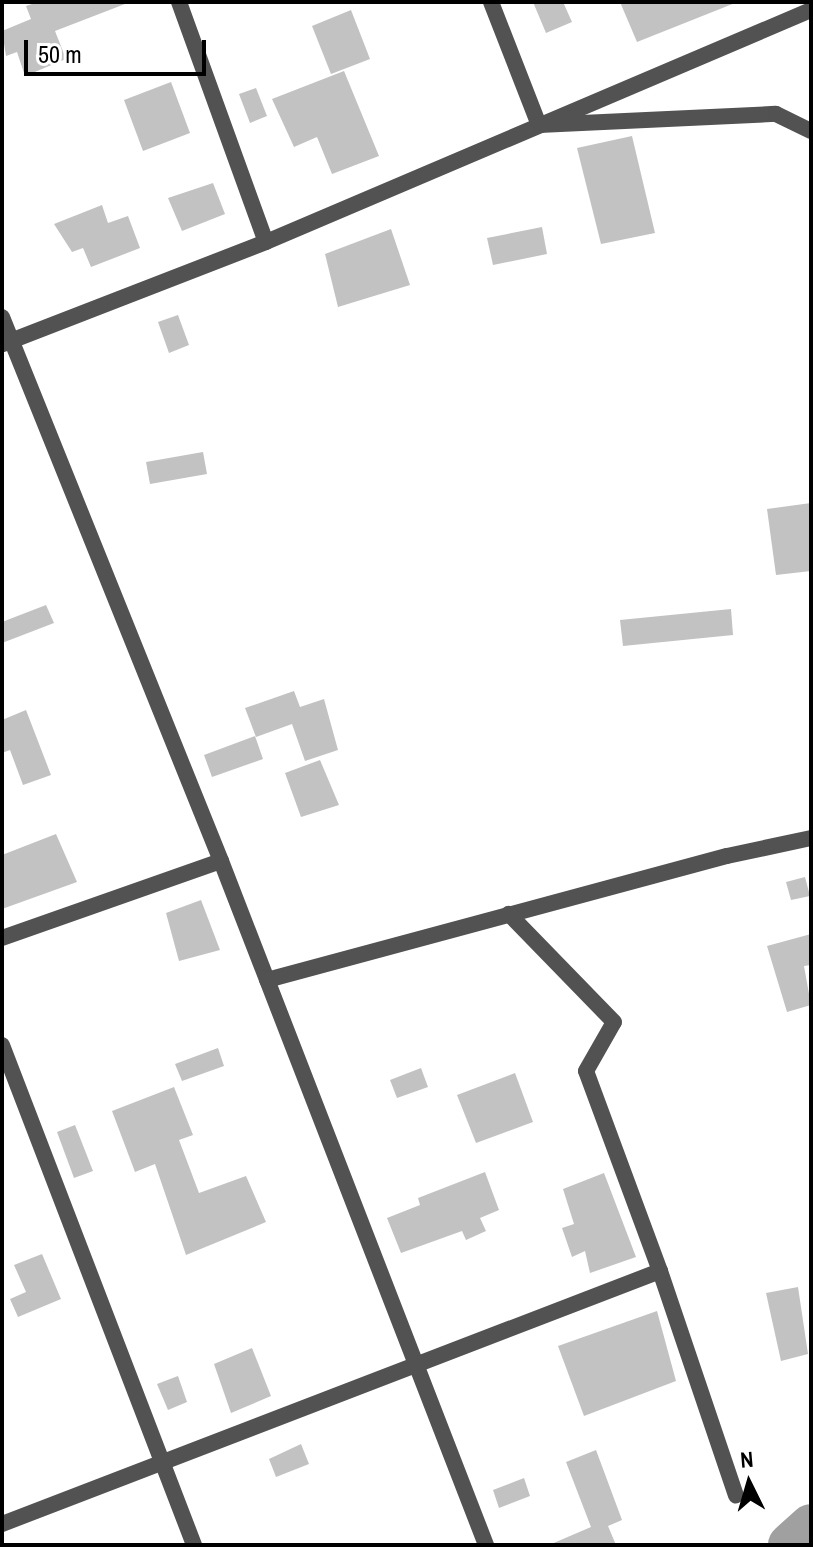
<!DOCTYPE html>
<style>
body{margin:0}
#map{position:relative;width:813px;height:1547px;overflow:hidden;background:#fff;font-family:"Archivo Narrow",sans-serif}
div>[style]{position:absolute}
.river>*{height:44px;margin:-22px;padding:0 22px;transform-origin:22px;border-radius:22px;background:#a0a0a0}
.building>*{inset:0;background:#c2c2c2}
.street>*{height:16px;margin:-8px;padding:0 8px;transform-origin:8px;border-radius:8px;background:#525252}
span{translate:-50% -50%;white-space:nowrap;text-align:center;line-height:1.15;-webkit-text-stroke:7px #fff;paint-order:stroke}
.frame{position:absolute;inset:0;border:4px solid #000;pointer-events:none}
.north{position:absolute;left:709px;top:1443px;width:80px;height:80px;-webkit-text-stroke:6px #fff;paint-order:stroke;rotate:355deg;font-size:22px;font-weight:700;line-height:32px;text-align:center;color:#000}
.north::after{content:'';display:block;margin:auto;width:28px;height:36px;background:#000;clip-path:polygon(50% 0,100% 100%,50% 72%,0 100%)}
.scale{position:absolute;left:24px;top:40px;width:182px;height:36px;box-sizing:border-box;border:4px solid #000;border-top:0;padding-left:10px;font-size:24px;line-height:28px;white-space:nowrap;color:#000;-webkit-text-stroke:6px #fff;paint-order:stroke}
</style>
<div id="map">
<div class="river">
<div style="left:790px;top:1545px;width:28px;rotate:-42deg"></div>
</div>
<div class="building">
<div style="clip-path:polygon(38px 2px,125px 2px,125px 4px,55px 31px,66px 59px,25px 76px,17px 52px,6px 56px,2px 31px,31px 19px,26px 6px)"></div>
<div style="clip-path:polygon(533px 2px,563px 2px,572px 22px,546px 33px)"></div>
<div style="clip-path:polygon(620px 2px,735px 2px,735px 3px,637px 42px)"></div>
<div style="clip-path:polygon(351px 10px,370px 59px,331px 74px,312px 26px)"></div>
<div style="clip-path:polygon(344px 71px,379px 156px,332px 174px,317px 137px,294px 147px,272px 99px)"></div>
<div style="clip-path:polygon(171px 82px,190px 133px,143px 151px,124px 100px)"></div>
<div style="clip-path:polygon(256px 88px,267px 116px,250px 123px,239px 94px)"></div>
<div style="clip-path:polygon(632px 136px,655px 233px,601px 244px,577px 148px)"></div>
<div style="clip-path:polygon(213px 183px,225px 214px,182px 231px,168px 198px)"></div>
<div style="clip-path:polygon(102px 205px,108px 223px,128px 216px,140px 248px,91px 267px,83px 248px,72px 252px,54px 224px)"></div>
<div style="clip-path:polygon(542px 227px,547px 254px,493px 265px,487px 238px)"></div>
<div style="clip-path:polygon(391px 229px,410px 285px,338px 307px,325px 254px)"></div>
<div style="clip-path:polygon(178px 315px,189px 345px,169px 353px,158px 322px)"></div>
<div style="clip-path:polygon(203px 452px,207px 474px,150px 484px,146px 462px)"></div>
<div style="clip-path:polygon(811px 503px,811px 571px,776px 575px,767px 509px)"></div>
<div style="clip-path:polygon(46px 605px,54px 623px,2px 643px,2px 622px)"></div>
<div style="clip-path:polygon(731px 609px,733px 635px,623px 646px,620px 620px)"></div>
<div style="clip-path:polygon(294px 691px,300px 707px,324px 699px,338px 750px,305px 761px,292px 724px,256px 737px,245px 708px)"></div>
<div style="clip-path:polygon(26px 710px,51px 775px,23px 785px,10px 750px,2px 753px,2px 720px)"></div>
<div style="clip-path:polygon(255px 736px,263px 759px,212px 777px,204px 755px)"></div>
<div style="clip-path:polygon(320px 760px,339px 805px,301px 817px,285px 773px)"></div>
<div style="clip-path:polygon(56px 834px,77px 882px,2px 909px,2px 855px)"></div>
<div style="clip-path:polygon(805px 877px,810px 896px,791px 900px,786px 882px)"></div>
<div style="clip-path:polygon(201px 900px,220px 950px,179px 961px,166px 913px)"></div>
<div style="clip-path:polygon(811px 934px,811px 965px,804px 966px,811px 1005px,787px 1012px,767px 946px)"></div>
<div style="clip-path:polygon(218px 1048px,224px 1066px,182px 1081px,175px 1064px)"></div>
<div style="clip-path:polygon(421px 1068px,428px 1087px,397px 1098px,390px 1080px)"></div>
<div style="clip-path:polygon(515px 1073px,533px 1122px,476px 1143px,457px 1095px)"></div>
<div style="clip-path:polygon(174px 1087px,193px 1135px,179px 1140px,199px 1193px,246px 1176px,266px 1222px,186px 1255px,155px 1164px,135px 1172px,112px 1111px)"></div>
<div style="clip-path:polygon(75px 1125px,93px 1171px,74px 1178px,57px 1132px)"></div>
<div style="clip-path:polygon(485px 1172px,499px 1210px,480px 1218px,486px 1231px,466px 1240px,462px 1231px,401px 1253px,387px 1218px,420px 1205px,418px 1198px)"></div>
<div style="clip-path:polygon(604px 1173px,636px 1257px,590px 1273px,585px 1251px,572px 1257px,562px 1228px,574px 1224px,563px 1189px)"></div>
<div style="clip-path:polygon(42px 1254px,61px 1299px,18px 1317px,10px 1299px,26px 1292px,14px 1265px)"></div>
<div style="clip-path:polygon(798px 1287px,808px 1354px,781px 1361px,766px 1293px)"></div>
<div style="clip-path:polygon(657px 1311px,676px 1381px,584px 1416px,558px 1346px)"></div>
<div style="clip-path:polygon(252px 1348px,271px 1396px,231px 1413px,214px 1364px)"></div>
<div style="clip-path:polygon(178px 1376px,187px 1402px,168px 1410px,157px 1384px)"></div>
<div style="clip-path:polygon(301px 1444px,309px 1464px,276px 1477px,269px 1459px)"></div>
<div style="clip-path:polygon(596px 1450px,622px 1520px,608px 1526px,616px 1545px,549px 1545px,591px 1527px,566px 1462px)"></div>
<div style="clip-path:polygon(524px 1478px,530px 1496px,499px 1508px,493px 1490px)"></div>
</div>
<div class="street">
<div style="left:179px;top:2px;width:255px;rotate:70.1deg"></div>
<div style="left:491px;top:2px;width:132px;rotate:68.7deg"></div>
<div style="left:539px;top:125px;width:237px;rotate:-2.7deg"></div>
<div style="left:776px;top:114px;width:39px;rotate:26deg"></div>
<div style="left:2px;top:317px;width:586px;rotate:68.07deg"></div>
<div style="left:221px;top:861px;width:734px;rotate:68.82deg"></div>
<div style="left:3px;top:344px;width:282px;rotate:-21.2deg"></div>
<div style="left:266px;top:242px;width:592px;rotate:-23.06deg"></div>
<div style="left:2px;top:938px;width:232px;rotate:-19.4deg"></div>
<div style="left:267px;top:980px;width:476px;rotate:-15.1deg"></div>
<div style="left:727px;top:856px;width:86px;rotate:-12.1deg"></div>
<div style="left:2px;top:1045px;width:536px;rotate:68.99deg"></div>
<div style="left:660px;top:1271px;width:237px;rotate:71.3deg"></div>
<div style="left:2px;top:1524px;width:705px;rotate:-21.03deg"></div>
<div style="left:660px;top:1271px;width:213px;rotate:-110.3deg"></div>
<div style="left:586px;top:1071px;width:56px;rotate:-60.3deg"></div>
<div style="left:614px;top:1022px;width:151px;rotate:-134.2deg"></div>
</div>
<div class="frame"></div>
<div class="north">N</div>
<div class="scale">50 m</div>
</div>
